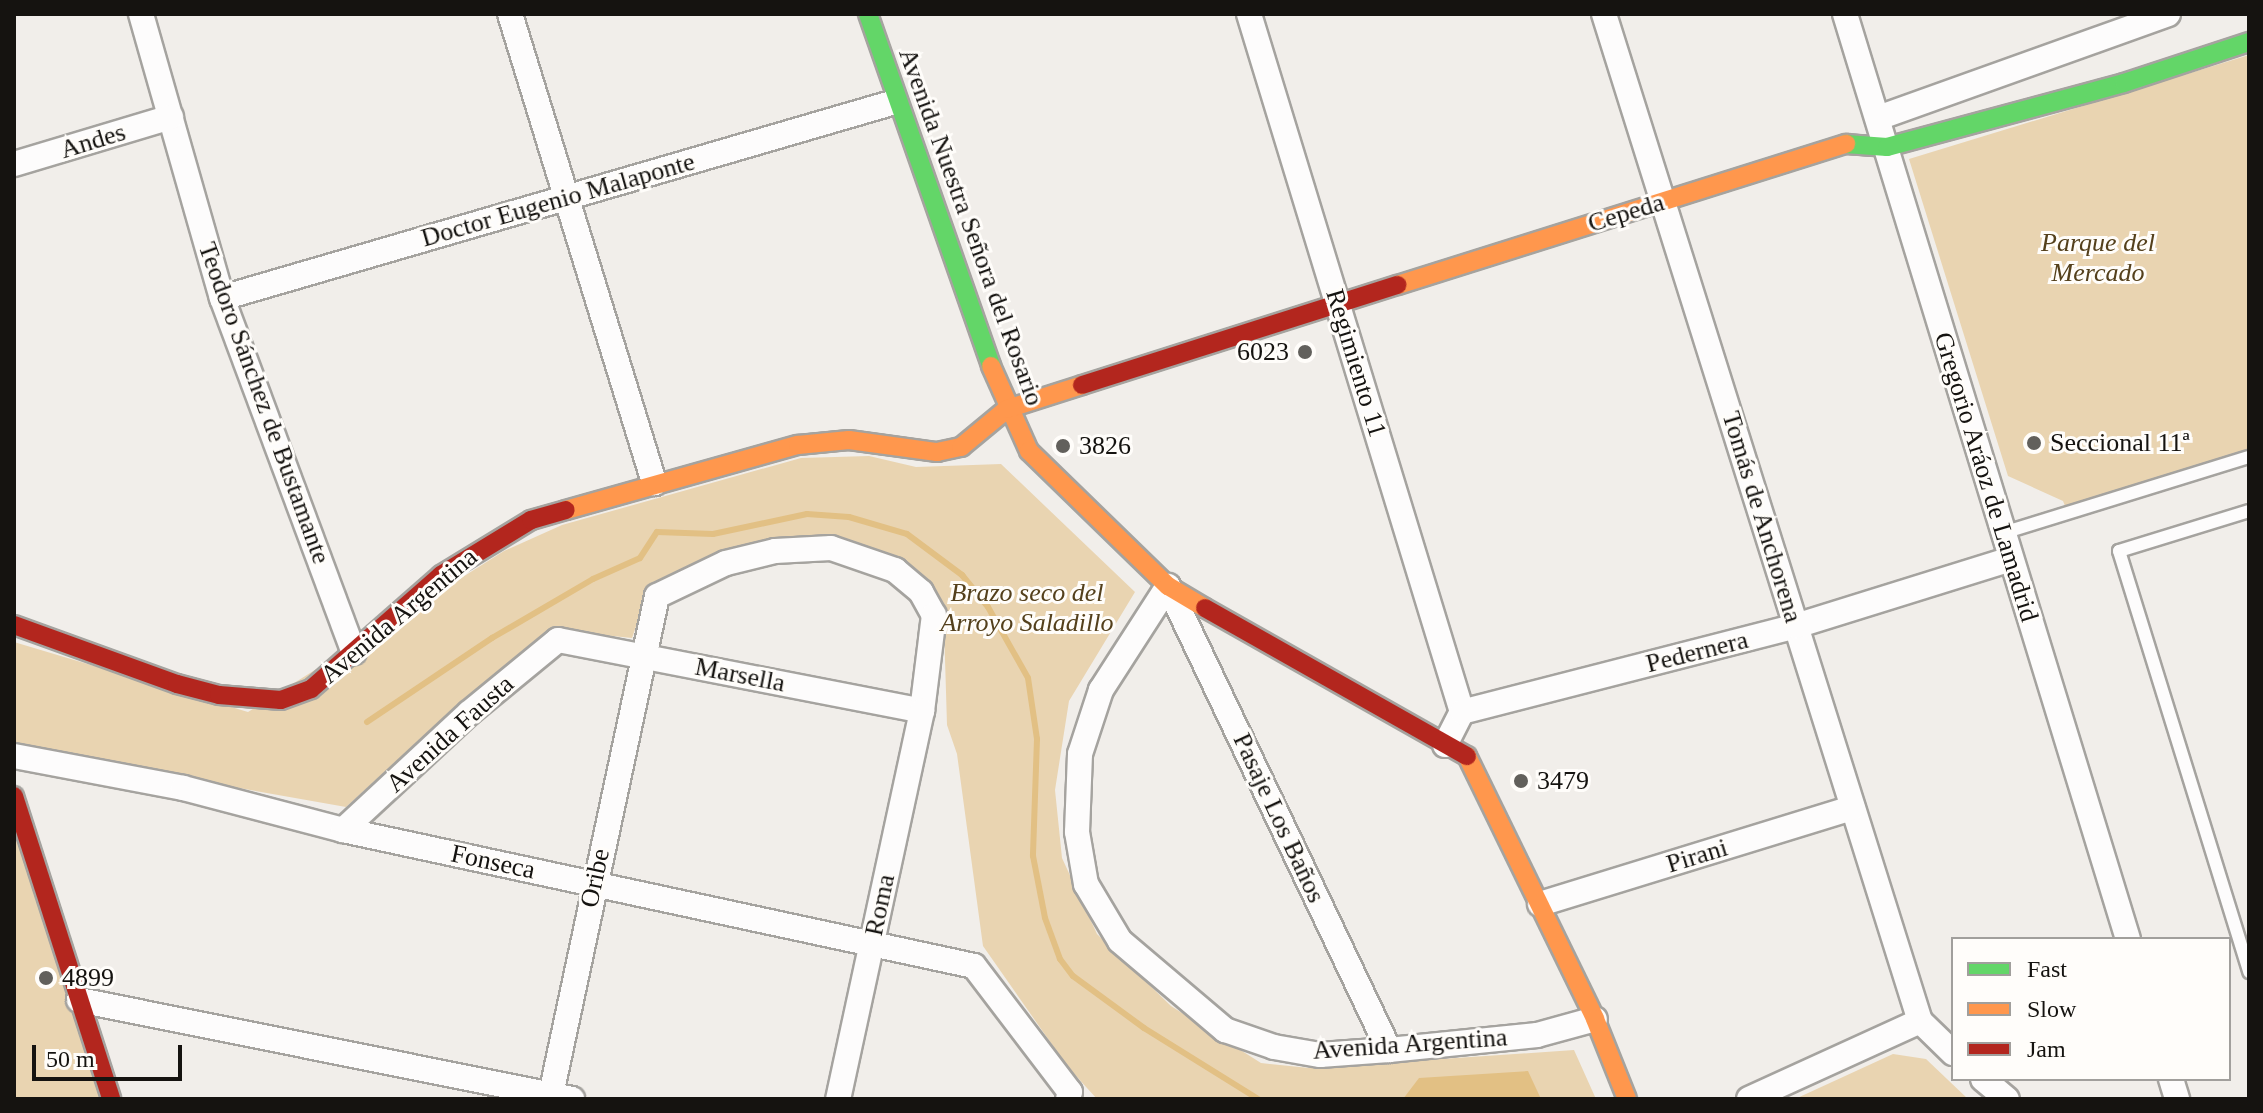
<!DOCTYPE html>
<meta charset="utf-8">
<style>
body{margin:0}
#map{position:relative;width:2263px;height:1113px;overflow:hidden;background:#f1eeea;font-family:"Times New Roman",serif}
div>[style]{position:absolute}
.green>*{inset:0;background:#e9d4b1}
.water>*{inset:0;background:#e2c084}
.stream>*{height:6px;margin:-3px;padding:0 3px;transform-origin:3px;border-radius:3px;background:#e2c084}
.roads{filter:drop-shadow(2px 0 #a5a39f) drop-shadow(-2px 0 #a5a39f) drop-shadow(0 2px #a5a39f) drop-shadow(0 -2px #a5a39f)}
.lane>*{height:12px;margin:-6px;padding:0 6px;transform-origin:6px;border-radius:6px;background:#fdfcfc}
.street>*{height:24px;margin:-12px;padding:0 12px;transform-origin:12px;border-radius:12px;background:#fdfcfc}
.fast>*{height:18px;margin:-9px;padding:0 9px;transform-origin:9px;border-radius:9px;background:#63d668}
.slow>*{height:18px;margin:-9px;padding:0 9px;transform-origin:9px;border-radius:9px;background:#ff974d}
.jam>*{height:18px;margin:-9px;padding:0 9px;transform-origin:9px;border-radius:9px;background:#b3261e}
.dots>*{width:22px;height:22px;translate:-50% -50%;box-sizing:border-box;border:4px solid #fffdfa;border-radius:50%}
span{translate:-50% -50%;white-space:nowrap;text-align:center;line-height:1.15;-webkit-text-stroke:6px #fffdfa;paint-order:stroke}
.street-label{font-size:26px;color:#151310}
.park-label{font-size:26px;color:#54401c;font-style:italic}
.poi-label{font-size:26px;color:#151310}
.right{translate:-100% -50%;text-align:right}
.left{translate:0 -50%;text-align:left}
.frame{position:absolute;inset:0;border:16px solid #151310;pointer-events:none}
.legend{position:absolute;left:1951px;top:937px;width:280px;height:144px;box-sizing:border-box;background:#fffdfa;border:2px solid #a19f9c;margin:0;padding:10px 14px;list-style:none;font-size:24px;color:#151310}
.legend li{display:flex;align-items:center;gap:16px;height:40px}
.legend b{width:40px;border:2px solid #a19f9c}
.scale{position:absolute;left:32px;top:1045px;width:150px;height:36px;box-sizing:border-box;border:4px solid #151310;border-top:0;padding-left:10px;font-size:24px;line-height:28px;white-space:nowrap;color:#151310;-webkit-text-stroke:6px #fffdfa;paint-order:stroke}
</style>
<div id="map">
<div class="green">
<div style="clip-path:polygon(2249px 55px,2249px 463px,2070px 518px,2063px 501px,2008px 476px,1909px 159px)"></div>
<div style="clip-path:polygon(869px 456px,916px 467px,1001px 464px,1135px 592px,1069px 701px,1055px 790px,1062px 858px,1097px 934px,1171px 1006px,1261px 1063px,1309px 1068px,1574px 1050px,1596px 1099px,1097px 1099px,1067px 1066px,983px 946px,957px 754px,947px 725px,944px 626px,929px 590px,831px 538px,649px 589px,632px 638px,554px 630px,462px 702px,346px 807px,14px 748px,14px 642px,248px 712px,504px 551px,562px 525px,801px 458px)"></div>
<div style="clip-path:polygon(14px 796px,111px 1099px,14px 1099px)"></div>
<div style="clip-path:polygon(1893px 1054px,1926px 1059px,1968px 1099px,1795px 1099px)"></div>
</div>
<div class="water">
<div style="clip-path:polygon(1528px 1071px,1541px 1099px,1403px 1099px,1419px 1078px)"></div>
</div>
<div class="stream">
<div style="left:367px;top:722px;width:151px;rotate:-33.9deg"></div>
<div style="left:492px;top:638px;width:117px;rotate:-30.3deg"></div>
<div style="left:593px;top:579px;width:51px;rotate:-24.1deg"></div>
<div style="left:640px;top:558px;width:31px;rotate:-57deg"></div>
<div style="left:657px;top:532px;width:56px;rotate:2deg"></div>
<div style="left:713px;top:534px;width:96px;rotate:-12deg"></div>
<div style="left:807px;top:514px;width:42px;rotate:4.1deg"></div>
<div style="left:849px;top:517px;width:60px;rotate:16.3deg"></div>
<div style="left:907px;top:534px;width:69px;rotate:36.7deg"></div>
<div style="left:962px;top:575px;width:41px;rotate:50.9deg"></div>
<div style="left:988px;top:607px;width:81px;rotate:60.6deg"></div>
<div style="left:1028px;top:678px;width:62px;rotate:81.6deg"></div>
<div style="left:1037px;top:739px;width:117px;rotate:92deg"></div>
<div style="left:1033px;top:856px;width:63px;rotate:79deg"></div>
<div style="left:1045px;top:918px;width:44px;rotate:69.9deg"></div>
<div style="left:1060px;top:959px;width:21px;rotate:53deg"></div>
<div style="left:1073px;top:976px;width:88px;rotate:36.2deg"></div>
<div style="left:1144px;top:1028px;width:134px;rotate:31.9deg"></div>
</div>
<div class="roads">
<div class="lane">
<div style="left:2249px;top:511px;width:136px;rotate:162.9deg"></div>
<div style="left:2119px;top:551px;width:441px;rotate:72.8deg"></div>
<div style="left:2003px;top:533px;width:257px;rotate:-17.2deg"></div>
</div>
<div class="street">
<div style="left:141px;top:14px;width:295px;rotate:74.1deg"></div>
<div style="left:222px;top:298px;width:378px;rotate:69.6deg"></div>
<div style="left:510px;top:14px;width:491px;rotate:72.9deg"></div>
<div style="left:1249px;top:14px;width:730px;rotate:73.03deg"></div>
<div style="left:1604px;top:14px;width:1055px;rotate:72.58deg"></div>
<div style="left:1920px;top:1021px;width:46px;rotate:44.1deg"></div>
<div style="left:1845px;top:14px;width:967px;rotate:72.99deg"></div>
<div style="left:1878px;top:118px;width:308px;rotate:-19.7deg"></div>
<div style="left:14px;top:164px;width:164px;rotate:-16.7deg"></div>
<div style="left:222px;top:298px;width:701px;rotate:-16.24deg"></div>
<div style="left:1168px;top:586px;width:124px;rotate:122.8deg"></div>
<div style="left:1101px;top:690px;width:67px;rotate:108.2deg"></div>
<div style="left:1080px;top:754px;width:78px;rotate:92.2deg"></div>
<div style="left:1077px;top:832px;width:53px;rotate:80.2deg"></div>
<div style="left:1086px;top:884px;width:66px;rotate:59.2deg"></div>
<div style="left:1120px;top:941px;width:138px;rotate:40.3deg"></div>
<div style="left:1225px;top:1030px;width:52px;rotate:19.1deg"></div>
<div style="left:1274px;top:1047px;width:47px;rotate:9.9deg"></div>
<div style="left:1320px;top:1055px;width:69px;rotate:-4.1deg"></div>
<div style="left:1389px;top:1050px;width:149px;rotate:-5.8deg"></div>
<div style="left:1537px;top:1035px;width:60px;rotate:-15.4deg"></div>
<div style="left:1168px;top:586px;width:514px;rotate:64.53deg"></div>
<div style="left:1445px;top:745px;width:37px;rotate:-63deg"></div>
<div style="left:1462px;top:712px;width:345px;rotate:-14.4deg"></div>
<div style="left:1796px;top:626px;width:225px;rotate:-17.3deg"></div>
<div style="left:14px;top:756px;width:172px;rotate:10.7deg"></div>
<div style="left:183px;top:788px;width:165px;rotate:14.7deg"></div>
<div style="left:343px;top:830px;width:645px;rotate:12.16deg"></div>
<div style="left:974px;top:966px;width:158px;rotate:52.7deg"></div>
<div style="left:1070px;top:1092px;width:7px;rotate:106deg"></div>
<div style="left:343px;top:830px;width:172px;rotate:-42.9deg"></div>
<div style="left:469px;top:713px;width:115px;rotate:-39.4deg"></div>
<div style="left:558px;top:640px;width:371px;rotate:11deg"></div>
<div style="left:1540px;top:904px;width:327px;rotate:-17.1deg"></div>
<div style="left:79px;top:1000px;width:503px;rotate:11.35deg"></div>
<div style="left:1983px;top:1079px;width:31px;rotate:40deg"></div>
<div style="left:2171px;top:1079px;width:21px;rotate:73deg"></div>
<div style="left:550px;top:1099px;width:514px;rotate:-77.99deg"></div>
<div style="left:657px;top:596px;width:76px;rotate:-25.6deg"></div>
<div style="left:726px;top:563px;width:50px;rotate:-13.8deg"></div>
<div style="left:775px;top:551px;width:56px;rotate:-3.1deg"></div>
<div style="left:831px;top:548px;width:68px;rotate:19deg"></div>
<div style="left:895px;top:570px;width:34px;rotate:40deg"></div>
<div style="left:921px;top:592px;width:26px;rotate:61deg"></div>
<div style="left:934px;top:615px;width:97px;rotate:97.1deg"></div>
<div style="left:922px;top:711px;width:397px;rotate:102.2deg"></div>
<div style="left:1749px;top:1099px;width:188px;rotate:-24.5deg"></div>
</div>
<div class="fast">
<div style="left:868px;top:14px;width:373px;rotate:70.7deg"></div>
<div style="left:1846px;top:144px;width:41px;rotate:4.2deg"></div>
<div style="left:1887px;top:147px;width:245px;rotate:-15.1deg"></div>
<div style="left:2124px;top:83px;width:132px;rotate:-18.2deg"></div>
</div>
<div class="slow">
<div style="left:1398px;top:285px;width:470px;rotate:-17.5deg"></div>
<div style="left:991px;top:366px;width:93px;rotate:65.9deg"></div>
<div style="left:1029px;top:451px;width:194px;rotate:44.2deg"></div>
<div style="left:1168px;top:586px;width:43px;rotate:30.7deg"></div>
<div style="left:566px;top:510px;width:241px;rotate:-15.7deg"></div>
<div style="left:798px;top:445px;width:51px;rotate:-5.6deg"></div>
<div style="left:849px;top:440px;width:89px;rotate:7.8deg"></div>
<div style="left:937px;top:452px;width:25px;rotate:-12deg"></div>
<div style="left:961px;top:447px;width:60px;rotate:-39.6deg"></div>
<div style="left:1007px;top:409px;width:79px;rotate:-17.7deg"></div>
<div style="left:1467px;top:756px;width:292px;rotate:64deg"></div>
<div style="left:1595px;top:1019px;width:86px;rotate:68.2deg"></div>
</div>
<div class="jam">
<div style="left:1082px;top:385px;width:331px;rotate:-17.6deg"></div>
<div style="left:1205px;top:608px;width:301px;rotate:29.5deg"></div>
<div style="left:14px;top:625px;width:173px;rotate:19.9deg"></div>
<div style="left:177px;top:684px;width:43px;rotate:14.7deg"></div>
<div style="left:219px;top:695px;width:62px;rotate:4.6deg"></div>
<div style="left:281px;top:700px;width:32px;rotate:-20deg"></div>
<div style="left:311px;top:689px;width:173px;rotate:-41.2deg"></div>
<div style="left:441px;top:575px;width:105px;rotate:-31.4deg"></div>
<div style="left:531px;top:520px;width:36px;rotate:-16deg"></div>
<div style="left:14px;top:796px;width:318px;rotate:72.2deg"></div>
</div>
</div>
<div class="dots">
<div style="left:1305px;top:352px;background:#62605c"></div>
<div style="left:2034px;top:443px;background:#62605c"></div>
<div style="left:1063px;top:446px;background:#62605c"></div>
<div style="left:1521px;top:781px;background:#62605c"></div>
<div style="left:46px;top:978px;background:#62605c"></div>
</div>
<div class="street-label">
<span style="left:93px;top:141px;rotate:-17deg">Andes</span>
<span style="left:558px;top:200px;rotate:-16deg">Doctor Eugenio Malaponte</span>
<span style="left:1626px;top:213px;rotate:-17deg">Cepeda</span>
<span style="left:971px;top:227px;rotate:70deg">Avenida Nuestra Señora del Rosario</span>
<span style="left:1356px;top:363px;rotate:73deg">Regimiento 11</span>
<span style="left:264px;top:403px;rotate:70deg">Teodoro Sánchez de Bustamante</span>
<span style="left:1986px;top:477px;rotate:73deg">Gregorio Aráoz de Lamadrid</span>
<span style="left:1762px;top:517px;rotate:73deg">Tomás de Anchorena</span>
<span style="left:399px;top:616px;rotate:-40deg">Avenida Argentina</span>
<span style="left:1697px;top:652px;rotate:-14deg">Pedernera</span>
<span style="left:740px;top:675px;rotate:11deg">Marsella</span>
<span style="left:450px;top:734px;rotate:-42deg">Avenida Fausta</span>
<span style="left:1279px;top:818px;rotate:65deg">Pasaje Los Baños</span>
<span style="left:1697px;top:856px;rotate:-17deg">Pirani</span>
<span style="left:493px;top:862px;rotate:12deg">Fonseca</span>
<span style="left:595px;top:878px;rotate:-78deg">Oribe</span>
<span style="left:880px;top:905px;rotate:-78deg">Roma</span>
<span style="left:1410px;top:1044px;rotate:-4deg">Avenida Argentina</span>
</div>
<div class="park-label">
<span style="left:2098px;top:258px">Parque del<br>Mercado</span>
<span style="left:1027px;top:608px">Brazo seco del<br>Arroyo Saladillo</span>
</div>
<div class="poi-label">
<span class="right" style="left:1289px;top:352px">6023</span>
<span class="left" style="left:2050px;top:443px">Seccional 11ª</span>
<span class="left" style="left:1079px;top:446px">3826</span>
<span class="left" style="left:1537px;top:781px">3479</span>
<span class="left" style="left:62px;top:978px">4899</span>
</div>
<div class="frame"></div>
<ul class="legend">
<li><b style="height:10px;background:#63d668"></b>Fast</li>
<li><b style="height:10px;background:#ff974d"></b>Slow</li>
<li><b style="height:10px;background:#b3261e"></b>Jam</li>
</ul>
<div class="scale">50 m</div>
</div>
